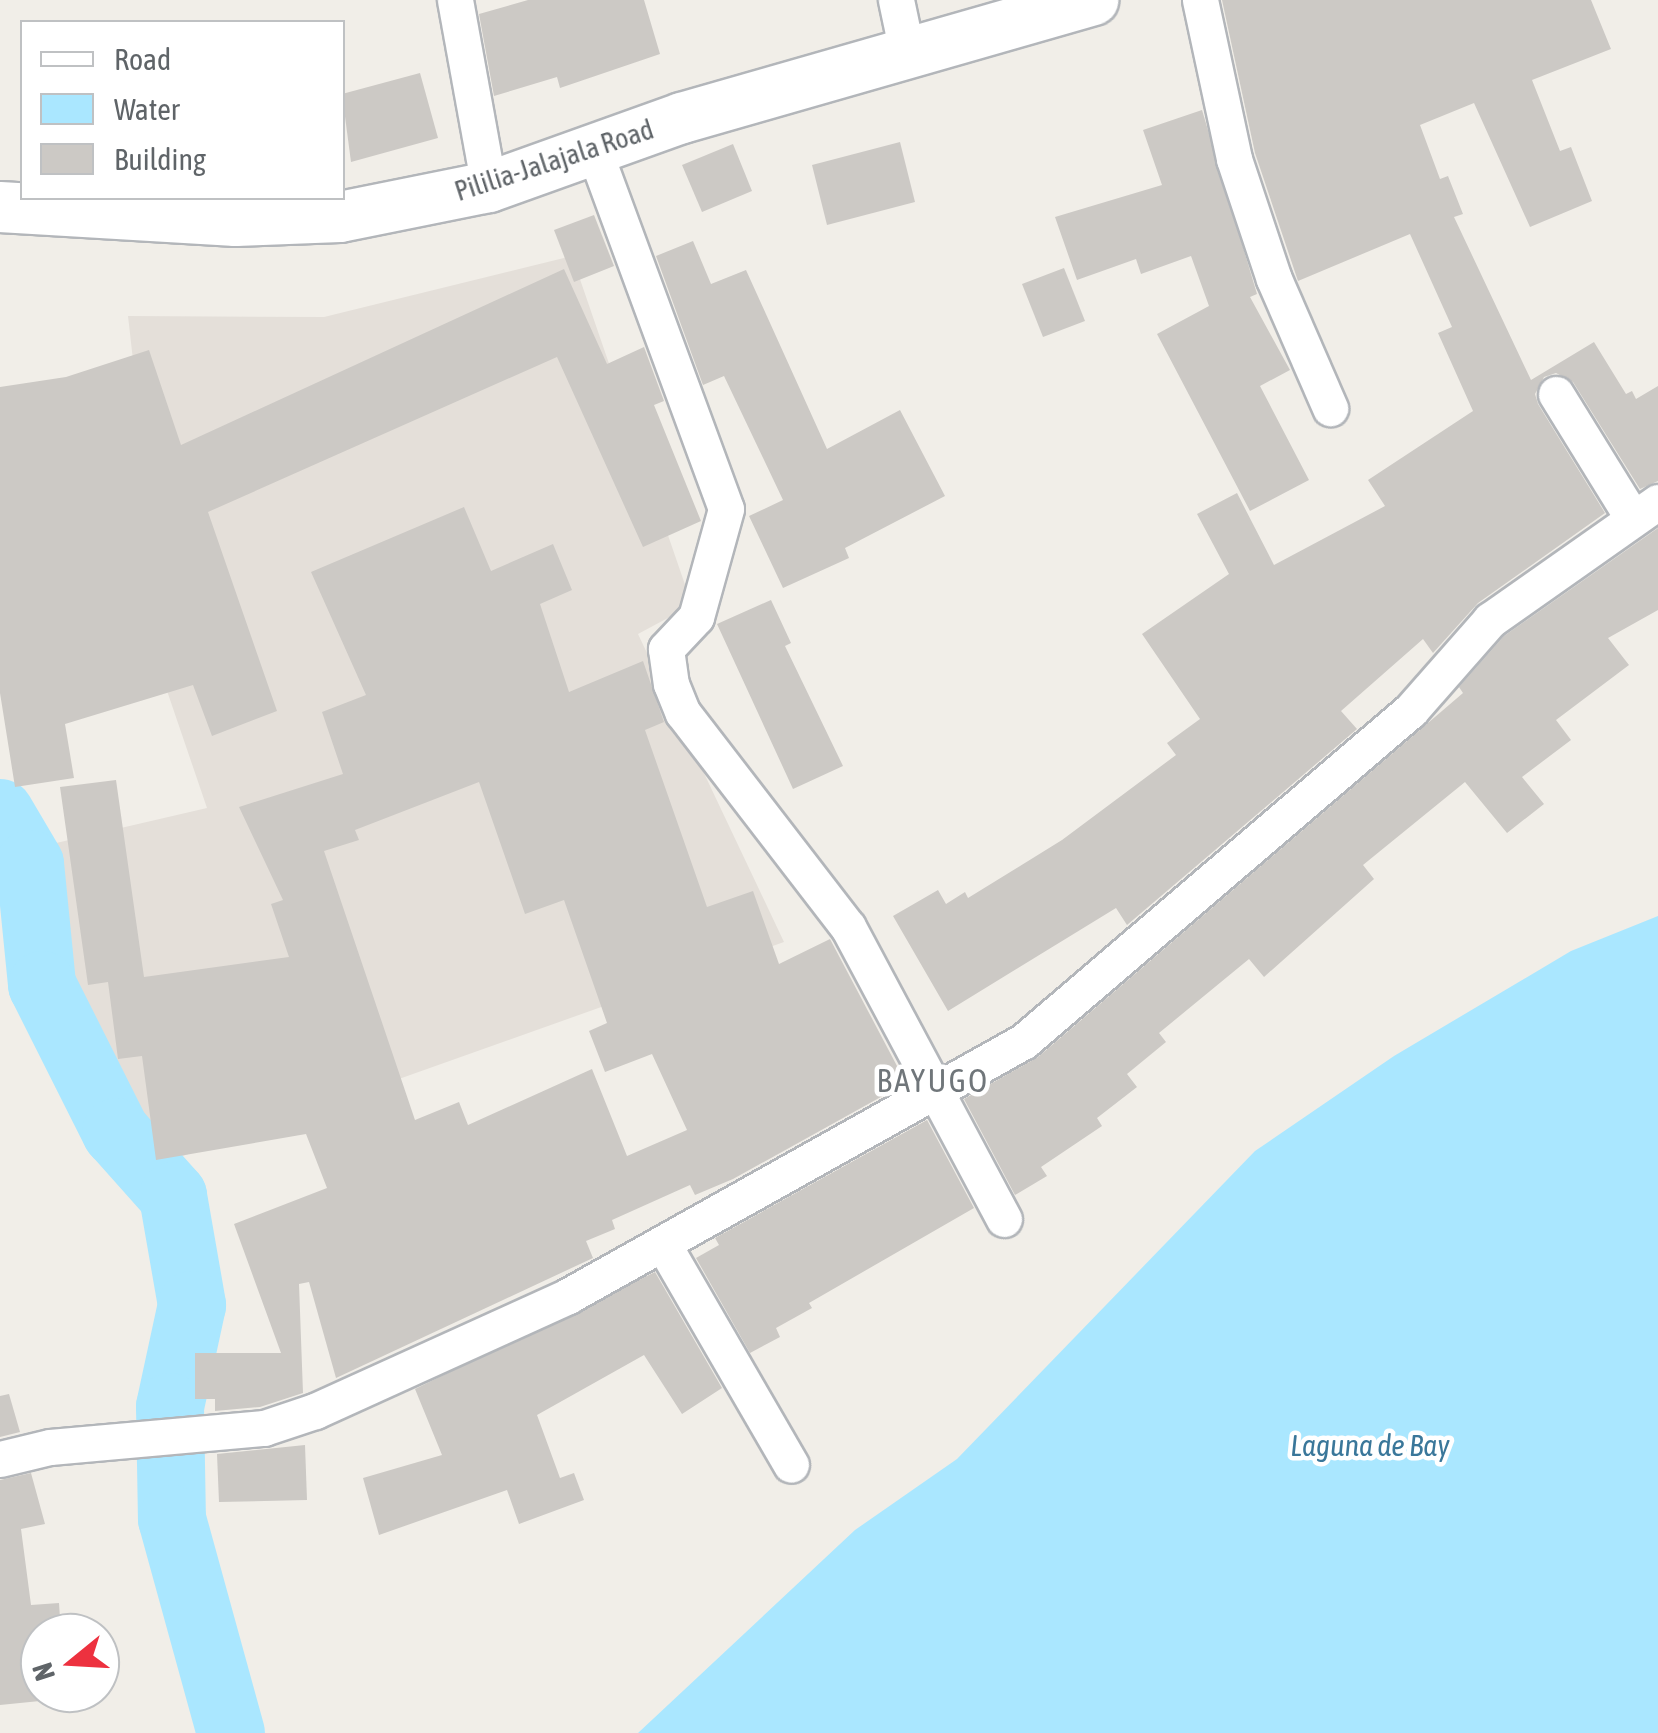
<!DOCTYPE html>
<style>
body{margin:0}
#map{position:relative;width:1658px;height:1733px;overflow:hidden;background:#f1eee8;font-family:"Asap Condensed",sans-serif}
div>[style]{position:absolute}
.education>*{inset:0;background:#e4dfd9}
.water>*{inset:0;background:#aae7ff}
.river>*{height:68px;margin:-34px;padding:0 34px;transform-origin:34px;border-radius:34px;background:#aae7ff}
.building>*{inset:0;background:#ccc9c5}
.roads{filter:drop-shadow(2px 0 #b3b6ba) drop-shadow(-2px 0 #b3b6ba) drop-shadow(0 2px #b3b6ba) drop-shadow(0 -2px #b3b6ba)}
.street>*{height:35px;margin:-17.5px;padding:0 17.5px;transform-origin:17.5px;border-radius:17.5px;background:#fff}
.secondary>*{height:50px;margin:-25px;padding:0 25px;transform-origin:25px;border-radius:25px;background:#fff}
span{translate:-50% -50%;white-space:nowrap;text-align:center;line-height:1.15;-webkit-text-stroke:9px #fff;paint-order:stroke}
.street-label{font-size:28px;color:#5f6468}
.water-label{font-size:30px;color:#3a779a;font-style:italic}
.quarter-label{font-size:32px;color:#70767a;letter-spacing:2.5px}
.legend{position:absolute;left:20px;top:20px;width:325px;height:180px;box-sizing:border-box;background:#fff;border:2px solid #bfc1c3;margin:0;padding:12px 18px;list-style:none;font-size:30px;color:#5f6468}
.legend li{display:flex;align-items:center;gap:20px;height:50px}
.legend b{width:50px;border:2px solid #bfc1c3}
.north{position:absolute;left:20px;top:1613px;width:100px;height:100px;box-sizing:border-box;background:#fff;border:2px solid #bfc1c3;border-radius:50%;rotate:252deg;font-size:28px;font-weight:700;line-height:40px;text-align:center;color:#5f6468}
.north::after{content:'';display:block;margin:auto;width:35px;height:45px;background:#ed313f;clip-path:polygon(50% 0,100% 100%,50% 72%,0 100%)}
</style>
<div id="map">
<div class="education">
<div style="clip-path:polygon(572px 256px,692px 605px,638px 634px,784px 942px,163px 1163px,130px 1134px,88px 1064px,39px 847px,207px 808px,79px 433px,139px 413px,128px 316px,324px 317px)"></div>
</div>
<div class="water">
<div style="clip-path:polygon(1658px 916px,1658px 1733px,638px 1733px,855px 1530px,957px 1459px,1255px 1151px,1394px 1056px,1571px 951px)"></div>
</div>
<div class="river">
<div style="left:0;top:813px;width:59px;rotate:59.5deg"></div>
<div style="left:30px;top:864px;width:122px;rotate:84.3deg"></div>
<div style="left:42px;top:985px;width:165px;rotate:63.3deg"></div>
<div style="left:116px;top:1132px;width:86px;rotate:48.3deg"></div>
<div style="left:173px;top:1196px;width:111px;rotate:80.1deg"></div>
<div style="left:192px;top:1305px;width:104px;rotate:102.2deg"></div>
<div style="left:170px;top:1407px;width:112px;rotate:89deg"></div>
<div style="left:172px;top:1519px;width:222px;rotate:74.6deg"></div>
</div>
<div class="building">
<div style="clip-path:polygon(528px 0,644px 0,660px 54px,560px 88px,557px 77px,494px 96px,479px 14px)"></div>
<div style="clip-path:polygon(1222px 0,1591px 0,1611px 49px,1532px 80px,1560px 151px,1571px 147px,1592px 201px,1530px 227px,1474px 103px,1420px 125px,1440px 179px,1448px 176px,1463px 214px,1454px 217px,1531px 380px,1594px 342px,1626px 394px,1632px 391px,1636px 399px,1658px 386px,1658px 481px,1640px 489px,1573px 382px,1556px 373px,1544px 377px,1535px 394px,1538px 404px,1605px 513px,1478px 603px,1433px 653px,1423px 639px,1341px 711px,1357px 729px,1127px 925px,1116px 908px,948px 1011px,893px 916px,938px 890px,946px 904px,965px 892px,968px 898px,1062px 840px,1176px 755px,1167px 743px,1200px 719px,1142px 634px,1229px 574px,1197px 514px,1237px 493px,1274px 565px,1385px 506px,1368px 480px,1473px 411px,1438px 333px,1452px 327px,1410px 234px,1298px 281px,1255px 153px)"></div>
<div style="clip-path:polygon(420px 73px,438px 138px,351px 162px,342px 94px)"></div>
<div style="clip-path:polygon(1202px 110px,1257px 294px,1250px 297px,1290px 370px,1260px 386px,1309px 480px,1250px 511px,1157px 334px,1209px 306px,1191px 256px,1141px 274px,1136px 259px,1077px 280px,1055px 217px,1162px 185px,1143px 130px)"></div>
<div style="clip-path:polygon(900px 142px,915px 202px,827px 225px,812px 165px)"></div>
<div style="clip-path:polygon(733px 144px,752px 191px,702px 212px,682px 165px)"></div>
<div style="clip-path:polygon(594px 215px,614px 266px,574px 282px,554px 230px)"></div>
<div style="clip-path:polygon(693px 241px,711px 284px,746px 270px,827px 449px,900px 410px,945px 496px,845px 548px,849px 558px,783px 588px,749px 516px,783px 500px,724px 376px,703px 385px,656px 256px)"></div>
<div style="clip-path:polygon(1064px 268px,1085px 321px,1043px 337px,1022px 284px)"></div>
<div style="clip-path:polygon(564px 269px,607px 364px,644px 347px,664px 401px,654px 405px,701px 521px,643px 547px,557px 357px,208px 512px,277px 711px,212px 736px,193px 685px,65px 724px,74px 778px,15px 787px,0 693px,0 387px,66px 377px,149px 350px,181px 445px)"></div>
<div style="clip-path:polygon(evenodd,464px 507px,491px 571px,553px 544px,572px 590px,540px 604px,569px 692px,643px 661px,664px 722px,645px 730px,707px 907px,753px 891px,779px 964px,830px 939px,906px 1083px,733px 1179px,695px 1195px,690px 1185px,612px 1220px,615px 1229px,586px 1241px,593px 1258px,336px 1378px,309px 1282px,299px 1284px,303px 1393px,260px 1407px,215px 1411px,215px 1399px,195px 1399px,195px 1353px,281px 1353px,234px 1224px,327px 1188px,306px 1134px,156px 1160px,142px 1056px,118px 1059px,108px 982px,88px 985px,60px 787px,116px 780px,144px 977px,289px 957px,271px 904px,283px 900px,239px 807px,343px 774px,322px 712px,366px 695px,311px 572px,464px 507px,479px 782px,525px 914px,564px 900px,607px 1023px,589px 1031px,605px 1072px,652px 1054px,687px 1130px,627px 1156px,592px 1069px,468px 1125px,459px 1102px,415px 1120px,324px 851px,359px 840px,355px 830px,479px 782px)"></div>
<div style="clip-path:polygon(1658px 528px,1658px 610px,1608px 638px,1629px 665px,1556px 720px,1571px 740px,1522px 777px,1544px 804px,1507px 833px,1465px 782px,1363px 865px,1374px 879px,1264px 977px,1249px 959px,1159px 1033px,1166px 1042px,1127px 1074px,1137px 1087px,1097px 1118px,1102px 1126px,1041px 1167px,1047px 1176px,1015px 1195px,964px 1099px,1038px 1057px,1463px 693px,1459px 687px,1504px 636px)"></div>
<div style="clip-path:polygon(771px 600px,791px 643px,785px 646px,843px 766px,793px 789px,717px 624px)"></div>
<div style="clip-path:polygon(927px 1120px,974px 1208px,809px 1303px,812px 1308px,776px 1328px,780px 1337px,750px 1353px,696px 1258px,719px 1245px,715px 1238px)"></div>
<div style="clip-path:polygon(655px 1272px,722px 1388px,682px 1414px,644px 1355px,537px 1415px,560px 1478px,574px 1473px,584px 1500px,519px 1524px,507px 1490px,379px 1535px,363px 1478px,442px 1455px,415px 1389px)"></div>
<div style="clip-path:polygon(9px 1394px,20px 1432px,0 1437px,0 1396px)"></div>
<div style="clip-path:polygon(305px 1445px,307px 1500px,219px 1502px,217px 1454px)"></div>
<div style="clip-path:polygon(31px 1473px,45px 1524px,21px 1529px,31px 1605px,59px 1603px,61px 1633px,40px 1633px,40px 1701px,0 1705px,0 1480px)"></div>
</div>
<div class="roads">
<div class="street">
<div style="left:455px;top:0;width:190px;rotate:79.7deg"></div>
<div style="left:896px;top:0;width:53px;rotate:78.1deg"></div>
<div style="left:1200px;top:0;width:163px;rotate:77.9deg"></div>
<div style="left:1234px;top:159px;width:126px;rotate:71.6deg"></div>
<div style="left:1274px;top:279px;width:141px;rotate:66.5deg"></div>
<div style="left:594px;top:150px;width:382px;rotate:69.8deg"></div>
<div style="left:726px;top:509px;width:112px;rotate:105.5deg"></div>
<div style="left:696px;top:617px;width:44px;rotate:133.2deg"></div>
<div style="left:666px;top:649px;width:35px;rotate:82deg"></div>
<div style="left:671px;top:684px;width:31px;rotate:68deg"></div>
<div style="left:683px;top:713px;width:270px;rotate:52.4deg"></div>
<div style="left:848px;top:927px;width:331px;rotate:61.9deg"></div>
<div style="left:1556px;top:394px;width:145px;rotate:58.3deg"></div>
<div style="left:663px;top:1244px;width:255px;rotate:59.9deg"></div>
<div style="left:0;top:1459px;width:51px;rotate:-13.5deg"></div>
<div style="left:50px;top:1447px;width:215px;rotate:-5.1deg"></div>
<div style="left:264px;top:1428px;width:54px;rotate:-18.4deg"></div>
<div style="left:315px;top:1411px;width:278px;rotate:-24.4deg"></div>
<div style="left:568px;top:1296px;width:522px;rotate:-29.21deg"></div>
<div style="left:1024px;top:1041px;width:509px;rotate:-40.54deg"></div>
<div style="left:1411px;top:710px;width:120px;rotate:-48.7deg"></div>
<div style="left:1490px;top:620px;width:205px;rotate:-35.1deg"></div>
</div>
<div class="secondary">
<div style="left:0;top:207px;width:236px;rotate:3.4deg"></div>
<div style="left:236px;top:221px;width:104px;rotate:-2.2deg"></div>
<div style="left:340px;top:217px;width:152px;rotate:-11.4deg"></div>
<div style="left:489px;top:187px;width:205px;rotate:-19.7deg"></div>
<div style="left:682px;top:118px;width:428px;rotate:-16deg"></div>
</div>
</div>
<div class="street-label">
<span style="left:554px;top:160px;rotate:-18deg">Pililia-Jalajala Road</span>
</div>
<div class="water-label">
<span style="left:1370px;top:1445px">Laguna de Bay</span>
</div>
<div class="quarter-label">
<span style="left:933px;top:1081px">BAYUGO</span>
</div>
<ul class="legend">
<li><b style="height:12px;background:#fff"></b>Road</li>
<li><b style="height:28px;background:#aae7ff"></b>Water</li>
<li><b style="height:28px;background:#ccc9c5"></b>Building</li>
</ul>
<div class="north">N</div>
</div>
